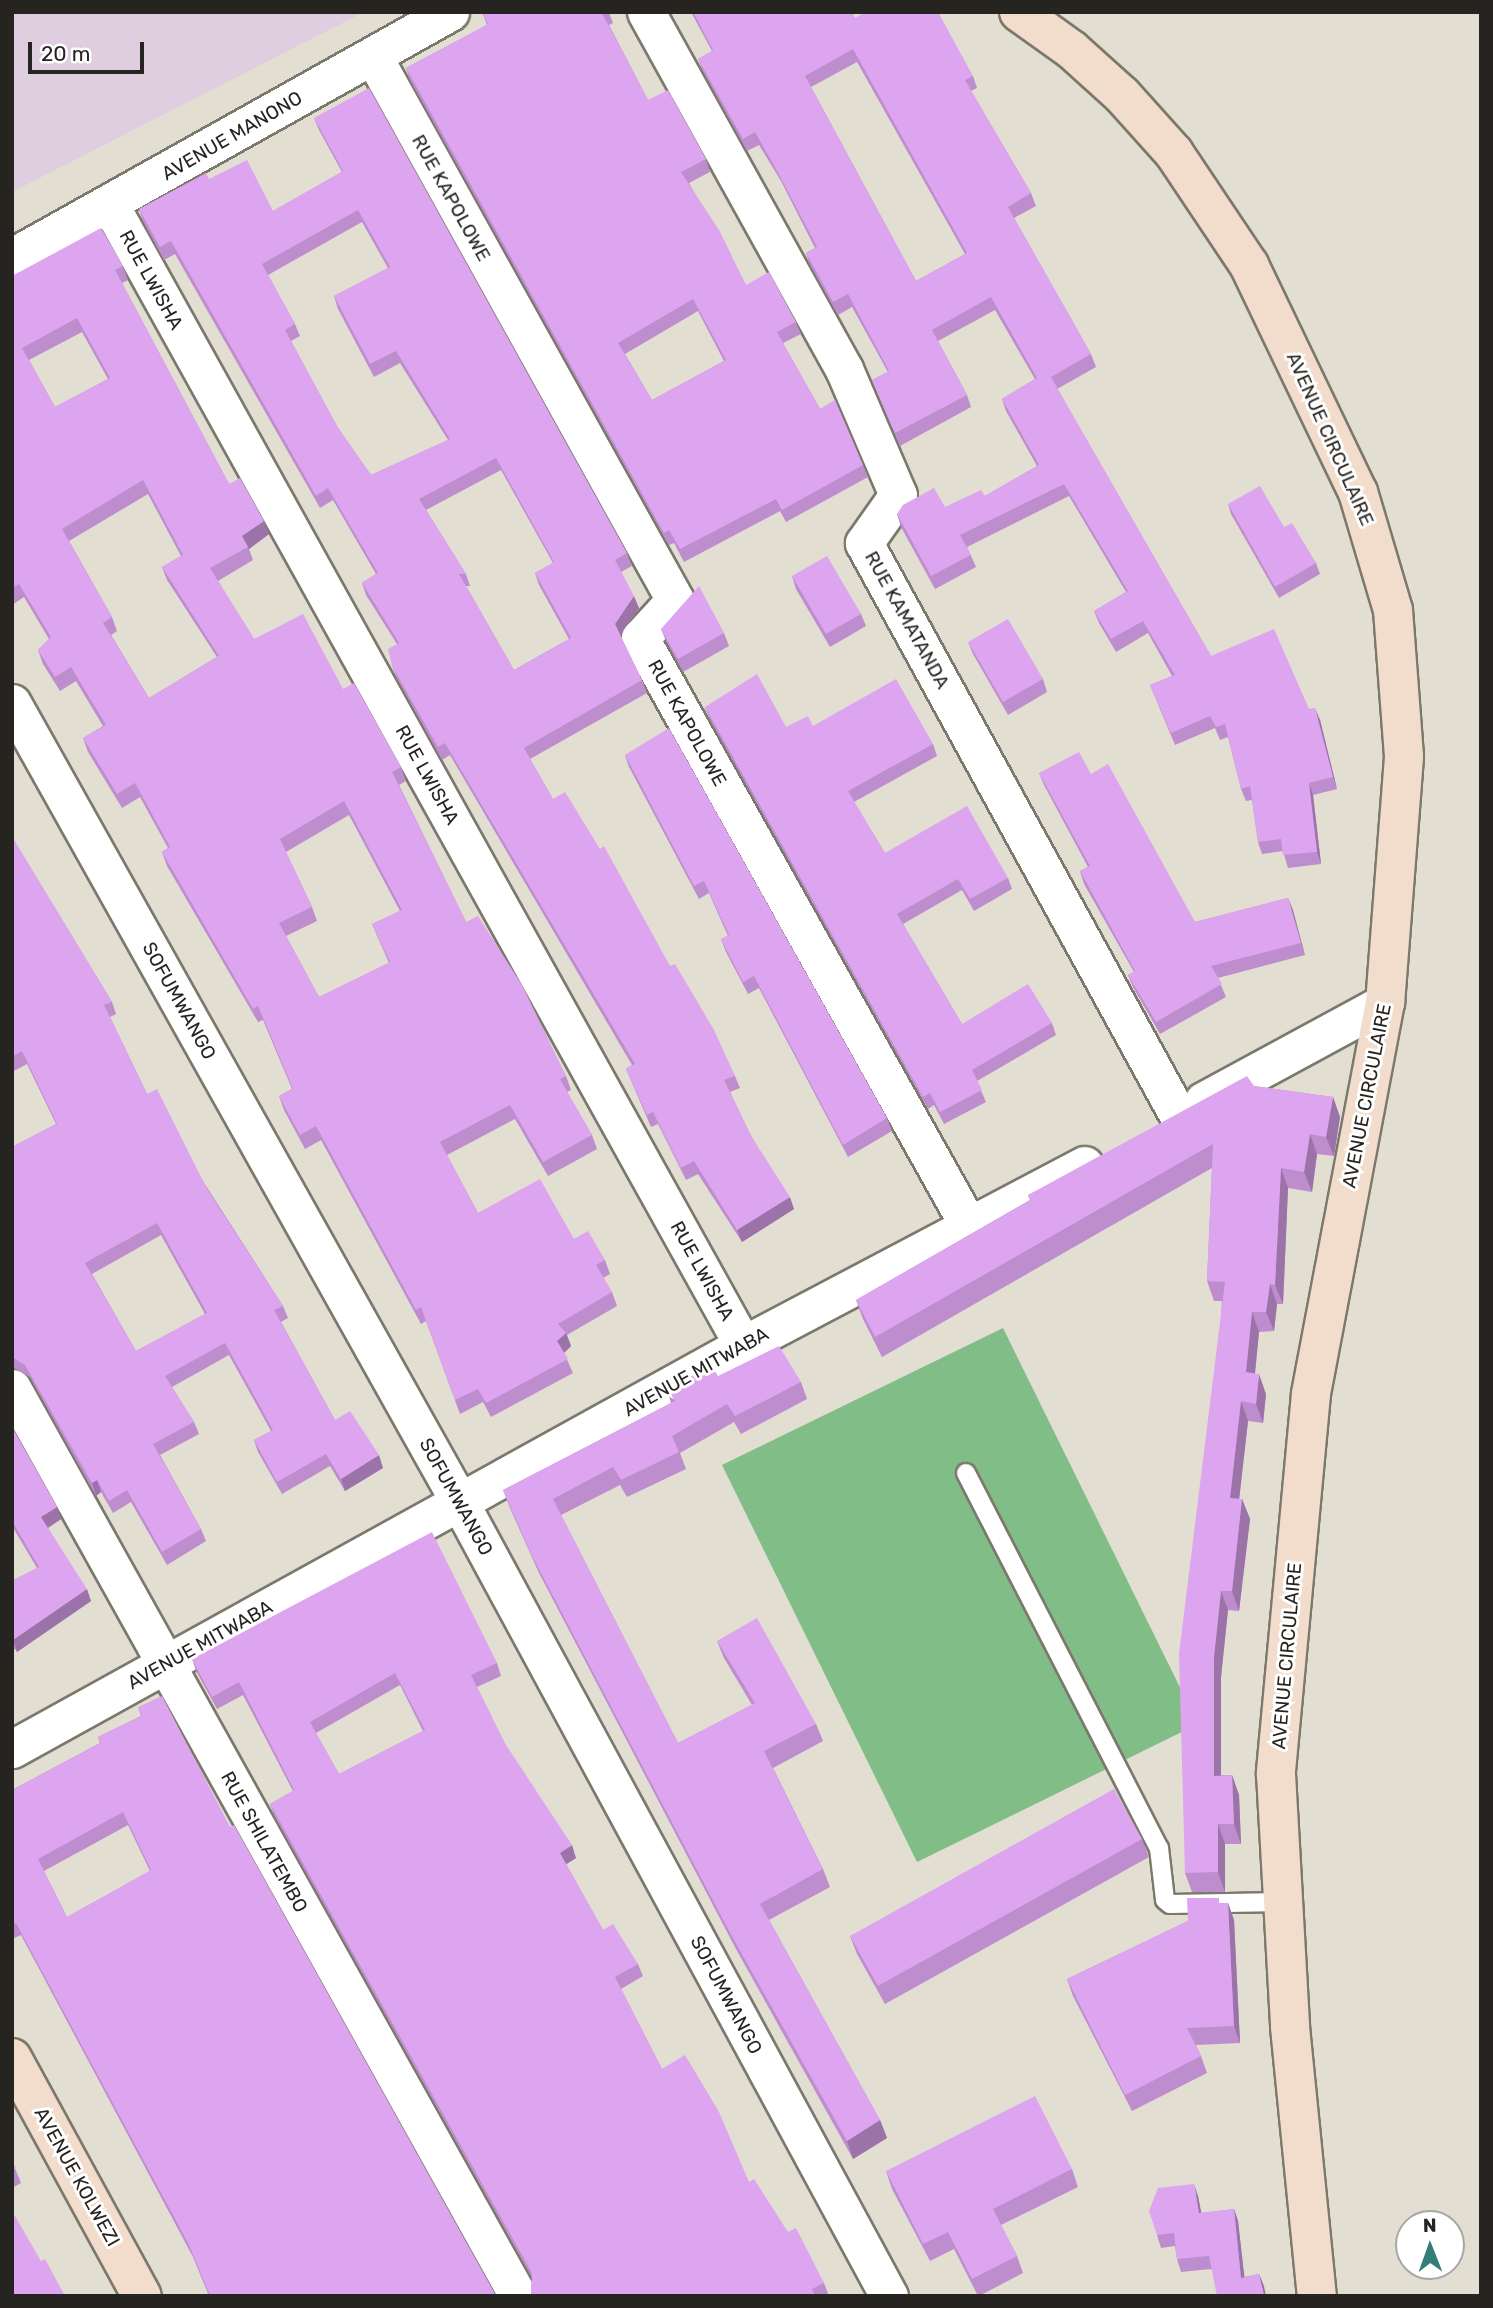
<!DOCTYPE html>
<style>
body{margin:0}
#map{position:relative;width:1493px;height:2308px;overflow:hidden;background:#e2ded2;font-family:Rubik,sans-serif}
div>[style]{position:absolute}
.education>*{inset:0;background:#dfcee0}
.green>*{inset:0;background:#81bd87}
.roads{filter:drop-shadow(2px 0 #7b786c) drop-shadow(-2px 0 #7b786c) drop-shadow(0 2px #7b786c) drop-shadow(0 -2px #7b786c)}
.lane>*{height:18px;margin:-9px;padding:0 9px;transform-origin:9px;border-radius:9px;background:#fff}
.street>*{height:37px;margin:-18.5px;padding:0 18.5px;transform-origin:18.5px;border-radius:18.5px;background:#fff}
.secondary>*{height:38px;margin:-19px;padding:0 19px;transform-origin:19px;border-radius:19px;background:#f2dccb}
.wall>*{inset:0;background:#be8dce}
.shaded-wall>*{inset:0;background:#9b73a8}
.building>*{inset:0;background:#dda4f0}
span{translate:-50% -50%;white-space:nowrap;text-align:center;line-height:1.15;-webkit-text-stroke:6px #fff;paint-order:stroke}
.street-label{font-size:19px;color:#262420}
.frame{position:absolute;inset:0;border:14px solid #262420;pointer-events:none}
.north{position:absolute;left:1395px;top:2210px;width:70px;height:70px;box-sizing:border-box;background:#fff;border:2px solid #a8a7a6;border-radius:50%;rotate:359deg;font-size:19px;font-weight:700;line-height:28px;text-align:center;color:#262420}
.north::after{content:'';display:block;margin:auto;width:24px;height:32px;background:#357d78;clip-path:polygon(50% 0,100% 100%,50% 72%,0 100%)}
.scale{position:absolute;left:28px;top:42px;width:116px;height:32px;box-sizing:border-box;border:4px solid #262420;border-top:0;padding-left:9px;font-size:21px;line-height:24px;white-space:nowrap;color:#262420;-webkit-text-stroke:5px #fff;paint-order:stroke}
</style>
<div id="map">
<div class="education">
<div style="clip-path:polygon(12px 12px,364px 12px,12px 192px)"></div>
</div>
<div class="green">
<div style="clip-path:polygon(1003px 1328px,1198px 1724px,917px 1862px,722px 1465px)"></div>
</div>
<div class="roads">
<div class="lane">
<div style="left:966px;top:1473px;width:422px;rotate:62.8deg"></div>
<div style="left:1159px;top:1848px;width:52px;rotate:83.4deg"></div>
<div style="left:1165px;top:1900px;width:6px;rotate:39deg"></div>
<div style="left:1170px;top:1904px;width:113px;rotate:-1deg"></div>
</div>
<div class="street">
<div style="left:646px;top:12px;width:408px;rotate:61deg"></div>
<div style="left:844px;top:369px;width:137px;rotate:66.8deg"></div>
<div style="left:898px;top:495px;width:59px;rotate:125.3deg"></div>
<div style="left:864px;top:543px;width:653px;rotate:61.24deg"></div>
<div style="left:373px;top:56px;width:622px;rotate:60.96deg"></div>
<div style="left:675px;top:600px;width:52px;rotate:132.6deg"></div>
<div style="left:640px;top:638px;width:658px;rotate:60.78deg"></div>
<div style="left:110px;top:205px;width:1304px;rotate:60.96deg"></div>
<div style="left:12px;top:257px;width:502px;rotate:-29.22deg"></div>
<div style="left:12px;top:703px;width:917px;rotate:60.75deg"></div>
<div style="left:460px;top:1503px;width:902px;rotate:61.59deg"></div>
<div style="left:1203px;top:1101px;width:207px;rotate:-28.5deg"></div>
<div style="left:12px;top:1388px;width:1039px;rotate:60.87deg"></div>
<div style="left:12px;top:1749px;width:835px;rotate:-28.93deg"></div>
<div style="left:743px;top:1345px;width:386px;rotate:-27.8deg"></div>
</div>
<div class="secondary">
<div style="left:1019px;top:12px;width:65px;rotate:35.6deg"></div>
<div style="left:1072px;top:50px;width:67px;rotate:42deg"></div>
<div style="left:1122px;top:95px;width:78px;rotate:48.1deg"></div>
<div style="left:1174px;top:153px;width:135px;rotate:56.2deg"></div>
<div style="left:1249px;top:265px;width:252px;rotate:64.4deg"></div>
<div style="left:1358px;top:492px;width:123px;rotate:73.5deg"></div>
<div style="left:1393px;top:610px;width:147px;rotate:85.7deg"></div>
<div style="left:1404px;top:757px;width:246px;rotate:94.4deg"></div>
<div style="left:1385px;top:1002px;width:399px;rotate:100.7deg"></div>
<div style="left:1311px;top:1394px;width:382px;rotate:95.3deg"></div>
<div style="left:1276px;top:1774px;width:253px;rotate:86.8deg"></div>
<div style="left:1290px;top:2027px;width:270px;rotate:84.3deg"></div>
<div style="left:12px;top:2058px;width:271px;rotate:61.4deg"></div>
</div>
</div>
<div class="wall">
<div style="clip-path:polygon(evenodd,482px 12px,609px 12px,613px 23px,609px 25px,648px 100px,706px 159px,710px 172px,689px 183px,746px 285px,796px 322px,801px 334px,783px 343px,820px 409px,863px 465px,868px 477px,786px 522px,780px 511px,684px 562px,674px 543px,669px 545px,410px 80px,406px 68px,487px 25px,482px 12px,698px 311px,724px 361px,652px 400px,625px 354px,698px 311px)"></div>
<div style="clip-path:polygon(evenodd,691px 12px,852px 12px,855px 18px,973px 76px,977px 88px,971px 91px,1031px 193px,1036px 206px,1014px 218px,1091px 354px,1096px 367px,1057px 389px,1211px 656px,1309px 709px,1320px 720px,1337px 789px,1313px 795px,1321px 864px,1288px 868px,1283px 851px,1262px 854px,1258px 842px,1252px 800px,1246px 801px,1241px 789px,1228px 737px,1220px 740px,1215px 728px,1175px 745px,1150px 685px,1172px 676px,1148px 633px,1116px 652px,1099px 623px,1094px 611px,1126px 592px,1069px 496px,967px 547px,976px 567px,935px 589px,901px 527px,897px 514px,945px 507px,985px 496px,1037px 466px,1006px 411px,1002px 399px,1035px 379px,995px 310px,938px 341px,967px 395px,971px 407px,900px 446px,872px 380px,888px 372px,852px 307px,838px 315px,810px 265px,806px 253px,815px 248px,781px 181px,759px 145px,747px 151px,703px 71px,698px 59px,712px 51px,691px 12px,857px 62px,965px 254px,916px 281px,811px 87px,857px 62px)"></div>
<div style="clip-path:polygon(evenodd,314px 118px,627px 553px,632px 566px,621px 572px,639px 608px,620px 635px,642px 680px,647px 693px,530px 759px,553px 799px,670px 966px,735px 1076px,740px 1088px,730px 1092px,751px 1136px,794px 1209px,742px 1242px,698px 1174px,686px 1180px,658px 1124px,651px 1127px,626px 1069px,632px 1065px,450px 755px,442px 760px,397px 678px,392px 666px,397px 644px,366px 595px,362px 583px,376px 574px,333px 500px,320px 508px,175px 254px,164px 260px,143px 221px,139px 209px,209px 179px,273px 211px,342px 172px,319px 130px,314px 118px,362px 222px,388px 268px,334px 296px,338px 309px,374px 377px,400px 363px,448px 440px,371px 475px,338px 428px,291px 341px,300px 336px,295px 324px,268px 275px,362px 222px,314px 118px,501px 470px,553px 563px,535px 573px,539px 585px,569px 639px,514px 670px,466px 586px,470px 586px,466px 574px,426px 510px,501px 470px)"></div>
<div style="clip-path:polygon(evenodd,123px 266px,128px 280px,122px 283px,229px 484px,269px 534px,249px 549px,253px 560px,218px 581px,254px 639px,343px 689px,401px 767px,406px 781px,399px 785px,466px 922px,566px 1076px,571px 1090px,567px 1092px,592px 1135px,597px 1149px,548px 1176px,515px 1119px,447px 1155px,478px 1213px,574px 1239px,605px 1260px,610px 1274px,603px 1278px,612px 1292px,617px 1306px,567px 1335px,571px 1346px,564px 1353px,573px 1373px,491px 1417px,483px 1402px,460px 1414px,426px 1321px,421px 1324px,321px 1140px,305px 1149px,284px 1110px,279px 1096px,292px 1089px,263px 1020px,258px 1022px,167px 866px,162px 852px,168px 848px,140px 797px,122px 808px,88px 752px,83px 738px,103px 726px,76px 681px,60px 691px,43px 664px,38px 650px,49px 639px,24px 597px,12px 605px,12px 276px,123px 266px,82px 332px,108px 379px,55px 407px,29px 360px,82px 332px,123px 266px,148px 494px,181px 556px,162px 567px,167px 580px,217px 657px,149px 698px,111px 635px,117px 631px,112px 617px,69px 541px,148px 494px,123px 266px,349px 815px,400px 911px,372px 924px,389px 963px,319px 997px,286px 936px,317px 921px,312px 907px,286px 852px,349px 815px)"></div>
<div style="clip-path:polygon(1228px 504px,1284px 527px,1316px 563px,1320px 574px,1279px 598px,1231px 514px)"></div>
<div style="clip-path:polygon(792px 576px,861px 614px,866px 626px,830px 647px,796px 589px)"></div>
<div style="clip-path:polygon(661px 629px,724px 633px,729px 646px,683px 672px,666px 641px)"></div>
<div style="clip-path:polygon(968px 642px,1043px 679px,1047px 692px,1008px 715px,973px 654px)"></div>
<div style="clip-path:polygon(705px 707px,786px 727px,813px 726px,933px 744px,937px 756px,854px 802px,885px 853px,1008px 878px,1012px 889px,974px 911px,962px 890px,903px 924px,962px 1024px,1052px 1023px,1056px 1035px,977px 1081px,986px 1102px,944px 1124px,934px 1105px,928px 1109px,709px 718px)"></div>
<div style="clip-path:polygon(625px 755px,887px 1118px,892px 1131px,848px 1157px,759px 988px,748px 994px,726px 952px,721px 939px,728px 936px,709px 893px,699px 899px,629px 767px)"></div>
<div style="clip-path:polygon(1039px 773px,1091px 774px,1195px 922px,1288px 898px,1305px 955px,1218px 978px,1226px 997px,1160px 1034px,1133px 987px,1128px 975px,1134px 972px,1084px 884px,1080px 871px,1088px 867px,1044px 785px)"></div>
<div style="clip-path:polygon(evenodd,12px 837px,112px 1002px,116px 1014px,110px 1017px,147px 1094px,283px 1306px,288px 1318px,281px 1322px,335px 1420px,383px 1468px,345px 1491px,330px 1466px,282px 1494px,258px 1452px,254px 1440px,271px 1431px,229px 1355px,172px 1387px,194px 1422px,199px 1434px,160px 1455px,201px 1529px,206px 1541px,167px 1565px,131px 1502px,113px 1513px,101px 1492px,96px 1496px,30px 1377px,12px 1367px,12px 1147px,56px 1124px,27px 1064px,12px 1072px,12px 837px,161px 1235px,205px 1314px,136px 1351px,92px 1274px,161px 1235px)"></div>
<div style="clip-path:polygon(1254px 1086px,1333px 1097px,1340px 1117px,1334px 1156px,1317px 1154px,1312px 1192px,1288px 1188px,1283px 1304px,1277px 1304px,1274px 1331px,1259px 1332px,1255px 1374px,1266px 1394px,1263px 1423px,1248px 1421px,1239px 1499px,1242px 1499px,1250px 1519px,1239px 1611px,1228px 1610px,1221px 1677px,1221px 1775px,1232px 1775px,1239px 1795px,1241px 1844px,1225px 1844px,1225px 1892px,1192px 1892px,1185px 1873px,1222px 1301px,1214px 1301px,1207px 1281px,1212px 1168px,882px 1357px,863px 1319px,856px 1300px,1030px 1200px,1028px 1195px)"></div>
<div style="clip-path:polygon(718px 1376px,801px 1382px,807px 1399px,741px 1434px,734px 1422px,680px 1453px,686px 1469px,627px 1497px,620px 1485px,561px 1515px,678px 1743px,752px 1705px,724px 1658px,717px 1641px,816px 1724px,823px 1741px,773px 1768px,823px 1869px,830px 1887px,769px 1920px,880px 2120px,887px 2138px,853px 2159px,736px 1949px,539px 1573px,510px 1508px,503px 1490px,671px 1403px,667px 1390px)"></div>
<div style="clip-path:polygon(12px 1427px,61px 1519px,48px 1528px,91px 1601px,17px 1652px,15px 1649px,12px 1650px,12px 1581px,37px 1568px,12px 1526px)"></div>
<div style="clip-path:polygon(evenodd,192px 1659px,497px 1663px,501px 1676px,477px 1687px,504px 1742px,576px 1858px,566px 1864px,603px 1930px,638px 1964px,643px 1976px,621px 1989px,662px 2069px,788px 2232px,824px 2283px,829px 2296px,529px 2296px,531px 2295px,532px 2277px,275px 1817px,270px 1804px,293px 1791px,243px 1695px,217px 1709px,196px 1671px,192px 1659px,400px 1685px,423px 1731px,339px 1774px,316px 1733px,400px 1685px)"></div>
<div style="clip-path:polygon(evenodd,138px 1707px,230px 1827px,495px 2294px,498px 2296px,209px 2296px,193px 2257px,21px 1935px,12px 1939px,12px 1790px,100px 1743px,98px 1737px,141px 1716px,138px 1707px,128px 1825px,150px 1871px,67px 1917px,44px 1871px,128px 1825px)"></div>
<div style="clip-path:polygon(1142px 1839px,1149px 1857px,885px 2004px,857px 1954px,850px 1936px)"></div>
<div style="clip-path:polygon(1221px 1903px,1228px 1903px,1234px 1920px,1240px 2043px,1196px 2045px,1201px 2056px,1207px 2073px,1132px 2111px,1073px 1996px,1067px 1979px,1188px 1921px)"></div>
<div style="clip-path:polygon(12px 2161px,21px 2183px,12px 2188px)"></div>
<div style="clip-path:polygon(1072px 2169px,1078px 2187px,1001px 2225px,1017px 2256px,1023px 2273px,979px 2296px,978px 2296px,954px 2249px,930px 2261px,892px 2189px,886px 2171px)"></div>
<div style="clip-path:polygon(1198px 2196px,1201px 2213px,1234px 2209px,1238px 2221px,1244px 2277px,1259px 2274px,1264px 2286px,1211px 2269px,1181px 2272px,1177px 2259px,1175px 2246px,1161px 2248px,1157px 2235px)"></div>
</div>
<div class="shaded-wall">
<div style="clip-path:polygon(264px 521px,269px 534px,249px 549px,242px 536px)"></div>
<div style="clip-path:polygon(634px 596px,639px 608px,619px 636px,615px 624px)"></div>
<div style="clip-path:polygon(1315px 708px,1320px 720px,1337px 789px,1333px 777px)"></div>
<div style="clip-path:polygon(1309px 783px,1313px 795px,1321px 864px,1317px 852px)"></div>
<div style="clip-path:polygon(1288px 898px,1293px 910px,1305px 955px,1301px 943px)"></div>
<div style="clip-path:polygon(1333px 1097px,1340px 1117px,1334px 1156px,1326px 1137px)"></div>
<div style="clip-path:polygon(1310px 1134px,1317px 1154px,1312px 1192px,1304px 1172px)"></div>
<div style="clip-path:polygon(1281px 1168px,1288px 1188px,1283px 1304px,1275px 1285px)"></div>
<div style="clip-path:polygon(790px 1197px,794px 1209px,742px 1242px,737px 1230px)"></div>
<div style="clip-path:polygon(1270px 1284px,1277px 1304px,1274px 1331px,1266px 1312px)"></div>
<div style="clip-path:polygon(1252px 1312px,1259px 1332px,1253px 1392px,1246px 1372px)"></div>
<div style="clip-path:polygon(566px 1333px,571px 1346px,562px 1355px,557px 1341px)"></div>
<div style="clip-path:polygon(1259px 1374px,1266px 1394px,1263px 1423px,1256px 1404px)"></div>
<div style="clip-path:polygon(1241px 1401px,1248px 1421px,1237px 1518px,1230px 1498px)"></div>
<div style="clip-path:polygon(379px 1455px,383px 1468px,345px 1491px,341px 1479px)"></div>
<div style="clip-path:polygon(97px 1480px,101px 1492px,96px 1496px,92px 1483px)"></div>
<div style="clip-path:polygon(1242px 1499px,1250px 1519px,1239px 1611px,1232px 1591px)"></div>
<div style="clip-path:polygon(57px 1507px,61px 1519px,46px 1529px,41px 1517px)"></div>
<div style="clip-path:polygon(87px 1589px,91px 1601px,17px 1652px,13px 1640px)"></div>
<div style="clip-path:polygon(1221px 1591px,1228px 1610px,1221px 1677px,1221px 1795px,1214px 1776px,1214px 1657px)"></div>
<div style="clip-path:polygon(1232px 1775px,1239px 1795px,1241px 1844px,1234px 1824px)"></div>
<div style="clip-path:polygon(1218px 1824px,1225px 1844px,1225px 1892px,1218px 1872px)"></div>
<div style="clip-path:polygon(572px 1845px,576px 1858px,565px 1865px,560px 1853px)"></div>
<div style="clip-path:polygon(1228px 1903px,1234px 1920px,1240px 2043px,1234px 2026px)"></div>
<div style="clip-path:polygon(880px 2120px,887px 2138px,853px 2159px,847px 2141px)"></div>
<div style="clip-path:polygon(1194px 2184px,1198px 2196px,1204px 2226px,1199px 2213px)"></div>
<div style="clip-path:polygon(1234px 2209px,1238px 2221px,1246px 2290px,1241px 2278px)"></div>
<div style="clip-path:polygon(1259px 2274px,1264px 2286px,1266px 2296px,1264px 2296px)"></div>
</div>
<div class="building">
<div style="clip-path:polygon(evenodd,482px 12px,604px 12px,602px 13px,648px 100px,668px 90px,706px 159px,681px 172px,719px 230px,746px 285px,769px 272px,796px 322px,777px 332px,820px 409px,835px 400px,863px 465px,782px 510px,776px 499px,680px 549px,669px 530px,664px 533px,406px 68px,488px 24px,482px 12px,693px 299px,726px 360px,652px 400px,618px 343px,693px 299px)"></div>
<div style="clip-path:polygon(evenodd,693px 12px,852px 12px,855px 18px,866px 12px,938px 12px,973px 76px,965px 80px,1031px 193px,1008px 207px,1091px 354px,1051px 377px,1211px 656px,1274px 629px,1309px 709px,1315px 708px,1333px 777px,1309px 783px,1317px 852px,1283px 855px,1281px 839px,1258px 842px,1250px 786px,1241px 789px,1225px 724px,1216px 727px,1210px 716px,1171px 733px,1150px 685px,1175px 675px,1143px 621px,1111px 639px,1094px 611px,1128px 591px,1064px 484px,960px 535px,971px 555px,931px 576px,897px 514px,903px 505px,934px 488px,945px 507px,981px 490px,985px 496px,1039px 465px,1002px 399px,1037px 378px,991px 297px,932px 330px,967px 395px,895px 433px,872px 380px,889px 371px,848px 294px,833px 302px,806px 253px,817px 247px,776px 169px,755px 132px,743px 139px,698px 59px,713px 50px,693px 12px,853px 49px,967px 253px,916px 281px,805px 76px,853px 49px)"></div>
<div style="clip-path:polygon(evenodd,369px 88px,627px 553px,615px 560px,634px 596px,615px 624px,642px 680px,524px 748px,553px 799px,565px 792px,600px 849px,604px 846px,670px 966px,675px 964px,714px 1030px,735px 1076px,724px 1080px,751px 1136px,790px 1197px,737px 1230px,694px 1161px,681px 1168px,653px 1112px,647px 1115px,626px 1069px,635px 1064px,445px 743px,438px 747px,392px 666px,388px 649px,399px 643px,362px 583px,378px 573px,328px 488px,316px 496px,171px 241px,160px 247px,139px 209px,206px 173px,209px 179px,247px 160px,273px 211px,343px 171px,314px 118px,369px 88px,358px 210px,390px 267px,334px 296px,370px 364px,396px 351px,450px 439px,371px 475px,338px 428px,285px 330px,295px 324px,262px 264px,358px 210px,369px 88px,496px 458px,554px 562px,535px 573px,571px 638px,514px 670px,459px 574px,466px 574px,419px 499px,496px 458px)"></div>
<div style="clip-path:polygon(evenodd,101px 228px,123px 266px,115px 270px,229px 484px,240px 478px,264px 521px,242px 536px,248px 547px,210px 568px,254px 639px,303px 614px,343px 689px,354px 683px,401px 767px,392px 772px,466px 922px,478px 916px,522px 985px,566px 1076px,560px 1079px,592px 1135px,543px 1162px,510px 1105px,440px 1142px,478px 1213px,540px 1179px,574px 1239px,588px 1231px,605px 1260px,596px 1265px,612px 1292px,558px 1324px,566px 1333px,557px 1341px,568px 1359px,486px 1403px,478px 1389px,455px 1400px,421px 1307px,416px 1310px,316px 1126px,300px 1135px,279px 1096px,293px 1089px,258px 1006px,253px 1009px,162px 852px,170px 847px,135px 783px,117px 794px,83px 738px,106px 725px,71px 667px,55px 677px,38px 650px,51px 637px,19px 584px,12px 588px,12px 276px,101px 228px,77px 318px,110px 378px,55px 407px,22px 348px,77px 318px,101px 228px,143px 480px,183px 555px,162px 567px,219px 656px,149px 698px,103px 623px,112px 617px,62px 529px,143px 480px,101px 228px,344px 801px,402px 910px,372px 924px,390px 962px,319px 997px,279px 923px,312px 907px,280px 839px,344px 801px)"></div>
<div style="clip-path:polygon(1260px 486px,1284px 527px,1292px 523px,1316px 563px,1275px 587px,1228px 504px)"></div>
<div style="clip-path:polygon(827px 556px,861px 614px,826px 634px,792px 576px)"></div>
<div style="clip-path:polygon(699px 586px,724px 633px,678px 659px,661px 629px)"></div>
<div style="clip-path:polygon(1008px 619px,1043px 679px,1003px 702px,968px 642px)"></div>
<div style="clip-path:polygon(757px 674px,786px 727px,808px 716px,813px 726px,896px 679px,933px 744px,848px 791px,885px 853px,967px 806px,1008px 878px,970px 899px,958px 879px,897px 914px,962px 1024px,1028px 984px,1052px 1023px,972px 1070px,982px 1090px,940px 1112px,930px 1093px,923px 1097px,705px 707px)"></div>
<div style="clip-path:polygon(669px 728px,887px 1118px,843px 1145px,754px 976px,743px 982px,721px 939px,729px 935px,704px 881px,694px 886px,625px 755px)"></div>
<div style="clip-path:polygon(1079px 752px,1091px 774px,1108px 764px,1195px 922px,1288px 898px,1301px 943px,1211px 966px,1222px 984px,1156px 1022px,1128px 975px,1135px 971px,1080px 871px,1090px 866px,1039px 773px)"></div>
<div style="clip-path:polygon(evenodd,12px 837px,112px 1002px,104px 1005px,147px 1094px,157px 1089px,207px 1189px,283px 1306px,274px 1310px,335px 1420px,350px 1411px,379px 1455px,341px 1479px,326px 1454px,277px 1482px,254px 1440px,273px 1430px,225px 1343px,165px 1376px,194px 1422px,153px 1444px,201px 1529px,162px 1552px,127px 1490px,109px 1501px,97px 1480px,92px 1483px,25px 1365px,12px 1357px,12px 1147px,57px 1124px,22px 1051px,12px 1057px,12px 837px,157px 1223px,207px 1313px,136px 1351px,85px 1263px,157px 1223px)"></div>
<div style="clip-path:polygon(1247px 1076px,1254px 1086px,1333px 1097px,1326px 1137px,1310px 1134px,1304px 1172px,1281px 1168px,1275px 1285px,1270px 1284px,1266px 1312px,1252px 1312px,1246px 1372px,1259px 1374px,1256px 1404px,1241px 1401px,1230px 1498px,1242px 1499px,1232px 1591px,1221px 1591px,1214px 1657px,1214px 1776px,1232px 1775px,1234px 1824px,1218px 1824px,1218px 1872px,1185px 1873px,1179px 1654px,1225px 1282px,1207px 1281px,1213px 1144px,875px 1337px,856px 1300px,1031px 1200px,1028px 1195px)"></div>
<div style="clip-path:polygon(779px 1346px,801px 1382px,735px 1416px,727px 1404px,672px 1436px,679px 1452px,621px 1480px,613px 1467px,553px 1499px,678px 1743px,755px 1703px,717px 1641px,757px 1618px,816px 1724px,764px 1751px,823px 1869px,760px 1904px,880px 2120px,847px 2141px,729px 1931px,532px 1556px,503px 1490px,675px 1401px,667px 1390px,711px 1365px,718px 1376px)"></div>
<div style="clip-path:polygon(12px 1427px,57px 1507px,41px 1517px,87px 1589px,13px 1640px,12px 1581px,39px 1567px,12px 1521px)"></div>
<div style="clip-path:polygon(evenodd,432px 1532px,497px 1663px,471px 1675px,504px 1742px,572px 1845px,560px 1853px,603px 1930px,613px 1924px,638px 1964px,615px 1977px,662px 2069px,685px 2055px,719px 2112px,749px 2182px,754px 2179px,788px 2232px,796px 2228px,824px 2283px,812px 2289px,815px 2296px,529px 2296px,531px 2295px,532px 2273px,270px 1804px,294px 1790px,239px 1682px,212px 1697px,192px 1659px,432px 1532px,395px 1673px,425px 1730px,339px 1774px,310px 1722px,395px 1673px)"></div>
<div style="clip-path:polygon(evenodd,162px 1696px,230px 1827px,234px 1825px,495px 2294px,498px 2296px,210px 2296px,189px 2245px,16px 1923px,12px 1925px,12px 1790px,101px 1743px,98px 1737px,142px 1716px,138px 1707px,162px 1696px,123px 1812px,151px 1870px,67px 1917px,38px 1859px,123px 1812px)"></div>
<div style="clip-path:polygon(1114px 1789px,1142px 1839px,878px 1986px,850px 1936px)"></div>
<div style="clip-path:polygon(1187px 1898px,1219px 1898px,1219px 1903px,1228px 1903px,1234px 2026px,1187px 2028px,1201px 2056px,1125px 2095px,1067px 1979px,1188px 1921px)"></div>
<div style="clip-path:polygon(1035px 2096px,1072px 2169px,993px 2209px,1017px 2256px,972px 2279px,948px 2232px,923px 2244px,886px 2171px)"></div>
<div style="clip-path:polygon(12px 2161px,16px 2168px,12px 2170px)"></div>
<div style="clip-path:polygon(1194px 2184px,1199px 2213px,1234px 2209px,1241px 2278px,1259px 2274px,1264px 2296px,1217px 2296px,1209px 2256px,1177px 2259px,1174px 2233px,1157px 2235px,1149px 2211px,1158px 2188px)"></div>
<div style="clip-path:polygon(12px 2211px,41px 2261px,45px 2259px,65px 2296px,12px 2296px)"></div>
</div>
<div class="street-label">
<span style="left:232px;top:136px;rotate:-30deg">AVENUE MANONO</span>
<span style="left:451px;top:198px;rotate:61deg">RUE KAPOLOWE</span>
<span style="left:151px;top:280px;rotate:61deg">RUE LWISHA</span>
<span style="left:1330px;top:439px;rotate:66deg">AVENUE CIRCULAIRE</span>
<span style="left:907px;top:620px;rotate:61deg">RUE KAMATANDA</span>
<span style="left:687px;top:723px;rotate:61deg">RUE KAPOLOWE</span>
<span style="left:427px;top:775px;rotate:61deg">RUE LWISHA</span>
<span style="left:179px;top:1001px;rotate:61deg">SOFUMWANGO</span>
<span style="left:1367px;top:1096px;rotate:-79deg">AVENUE CIRCULAIRE</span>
<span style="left:702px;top:1271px;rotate:61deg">RUE LWISHA</span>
<span style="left:696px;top:1372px;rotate:-29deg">AVENUE MITWABA</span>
<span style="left:456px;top:1497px;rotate:61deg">SOFUMWANGO</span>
<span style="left:200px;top:1645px;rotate:-29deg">AVENUE MITWABA</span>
<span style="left:1287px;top:1656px;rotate:-85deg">AVENUE CIRCULAIRE</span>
<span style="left:264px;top:1842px;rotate:61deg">RUE SHILATEMBO</span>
<span style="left:726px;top:1995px;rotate:62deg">SOFUMWANGO</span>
<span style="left:77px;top:2177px;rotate:61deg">AVENUE KOLWEZI</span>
</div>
<div class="frame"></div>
<div class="north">N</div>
<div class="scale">20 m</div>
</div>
